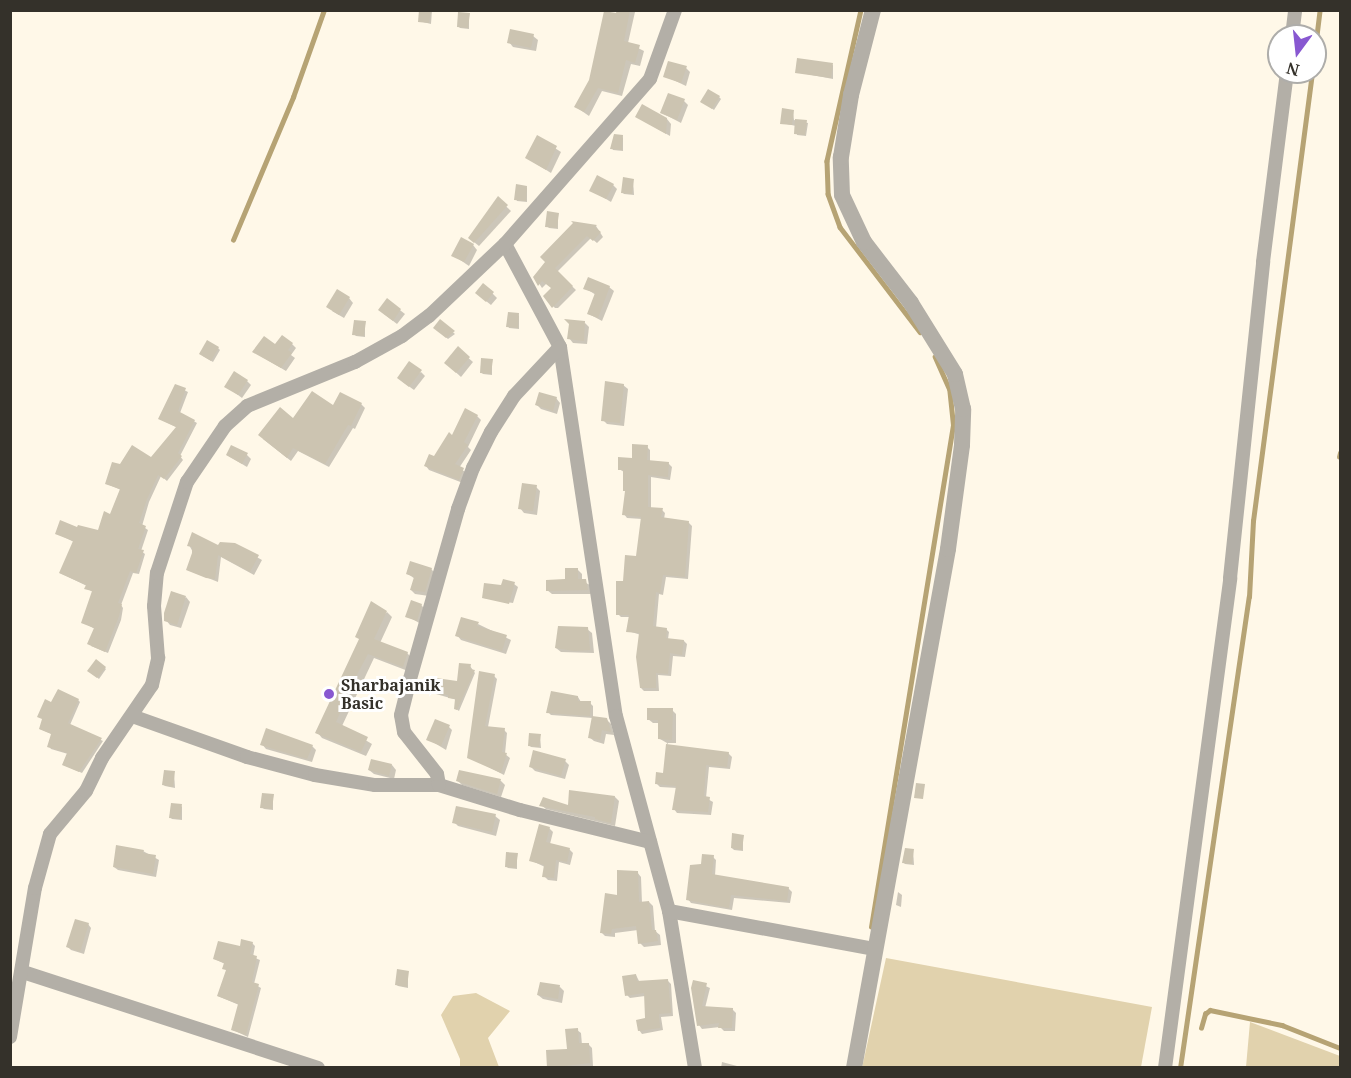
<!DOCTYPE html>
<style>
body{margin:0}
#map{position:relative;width:1351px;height:1078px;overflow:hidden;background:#fff8e8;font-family:"Noto Serif",serif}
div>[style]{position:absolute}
.green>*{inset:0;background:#e1d2ad}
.shadow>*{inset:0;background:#0003}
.stream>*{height:4.5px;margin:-2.25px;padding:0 2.25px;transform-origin:2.25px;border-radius:2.25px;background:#b6a374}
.building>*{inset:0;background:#ccc4b1}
.minor>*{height:14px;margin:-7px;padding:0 7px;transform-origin:7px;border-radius:7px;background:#b3afa7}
.tertiary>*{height:16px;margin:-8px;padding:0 8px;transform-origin:8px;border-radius:8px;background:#b3afa7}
.dots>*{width:16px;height:16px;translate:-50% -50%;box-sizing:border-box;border:3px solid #fff;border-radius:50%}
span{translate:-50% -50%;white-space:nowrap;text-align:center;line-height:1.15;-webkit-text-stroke:6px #fff;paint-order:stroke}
.poi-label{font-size:16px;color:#34312a;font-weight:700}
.left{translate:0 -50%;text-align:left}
.frame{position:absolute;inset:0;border:12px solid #34312a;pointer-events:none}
.north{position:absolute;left:1267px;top:24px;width:60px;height:60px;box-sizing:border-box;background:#fff;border:2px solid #aeadaa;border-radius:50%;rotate:195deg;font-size:16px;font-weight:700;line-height:24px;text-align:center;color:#34312a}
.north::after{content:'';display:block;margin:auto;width:21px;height:27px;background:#8858d1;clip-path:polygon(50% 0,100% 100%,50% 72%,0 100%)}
</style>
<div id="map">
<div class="green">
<div style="clip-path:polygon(886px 958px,1152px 1007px,1141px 1067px,862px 1068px)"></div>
<div style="clip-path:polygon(476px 993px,510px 1011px,488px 1038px,499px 1067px,460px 1067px,460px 1059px,441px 1015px,453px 996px)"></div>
<div style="clip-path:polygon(1250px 1022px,1340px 1056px,1340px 1067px,1246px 1067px)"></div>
</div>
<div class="shadow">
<div style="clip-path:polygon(420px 10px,432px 10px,431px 24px,419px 21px)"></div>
<div style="clip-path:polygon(618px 10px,635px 12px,628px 43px,644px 51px,640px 66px,631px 64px,622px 96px,602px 91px,589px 116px,576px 107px,590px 80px)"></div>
<div style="clip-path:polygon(469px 15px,469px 29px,460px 28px,458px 26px)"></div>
<div style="clip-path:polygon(533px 36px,538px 40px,536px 51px,513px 47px,509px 42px)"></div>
<div style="clip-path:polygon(833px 65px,833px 79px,796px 72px)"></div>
<div style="clip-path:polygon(686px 68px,690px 72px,686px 86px,665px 76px)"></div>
<div style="clip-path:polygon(719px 97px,721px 99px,714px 110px,704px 103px)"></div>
<div style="clip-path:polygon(684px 101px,688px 105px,681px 123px,662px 113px)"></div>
<div style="clip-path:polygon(793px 111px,794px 120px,808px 123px,806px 136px,797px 135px,796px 126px,782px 123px)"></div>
<div style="clip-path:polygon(637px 117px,667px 119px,671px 124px,670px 136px)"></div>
<div style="clip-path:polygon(538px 137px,561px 152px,551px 173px,527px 158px)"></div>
<div style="clip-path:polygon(623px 137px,623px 151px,613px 150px,612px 148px)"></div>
<div style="clip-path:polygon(633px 180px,634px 195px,624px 194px,622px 192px)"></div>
<div style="clip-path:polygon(613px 185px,617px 189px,611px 202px,591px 190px)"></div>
<div style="clip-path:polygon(527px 187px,527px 202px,517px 201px,516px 199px)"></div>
<div style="clip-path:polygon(498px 199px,511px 211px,479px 246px,474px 242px)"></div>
<div style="clip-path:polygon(558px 214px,558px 229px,549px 228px,547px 226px)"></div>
<div style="clip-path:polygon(574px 223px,596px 226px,603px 237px,597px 243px,591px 238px,557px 272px,576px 290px,558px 308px,555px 308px,551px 304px,553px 289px,547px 283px,542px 288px,535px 277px)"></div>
<div style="clip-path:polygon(473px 245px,477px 250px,469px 266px,453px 255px)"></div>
<div style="clip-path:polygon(484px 285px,497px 298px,491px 305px,481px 297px)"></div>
<div style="clip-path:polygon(609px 287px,614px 291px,602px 321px,589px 314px,596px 295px,585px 288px)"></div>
<div style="clip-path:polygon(349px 298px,353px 303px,344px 318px,332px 311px)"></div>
<div style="clip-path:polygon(387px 300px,405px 314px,397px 324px,384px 314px)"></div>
<div style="clip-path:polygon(519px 315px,519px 329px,509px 328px,508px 326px)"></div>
<div style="clip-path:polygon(440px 321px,455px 334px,448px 339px,435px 328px)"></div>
<div style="clip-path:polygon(365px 323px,365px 337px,356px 336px,354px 334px)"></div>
<div style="clip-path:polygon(585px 323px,589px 327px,587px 344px,573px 343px,569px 338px)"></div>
<div style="clip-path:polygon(292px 344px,296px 348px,291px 355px,295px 358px,286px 371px,254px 352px)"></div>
<div style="clip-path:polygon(218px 348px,220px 350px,213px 362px,203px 356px)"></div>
<div style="clip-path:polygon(458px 349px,473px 362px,461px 377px,450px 367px)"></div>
<div style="clip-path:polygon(492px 360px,492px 375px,483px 374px,481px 372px)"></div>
<div style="clip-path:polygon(421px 372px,425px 376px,414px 390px,403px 382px)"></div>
<div style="clip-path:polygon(247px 381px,251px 385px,242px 398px,226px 386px)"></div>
<div style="clip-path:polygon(623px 385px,628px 389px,624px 426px,607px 424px,603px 420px)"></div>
<div style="clip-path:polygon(176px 386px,188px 392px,180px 413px,197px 423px,180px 456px,183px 460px,167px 481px,161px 476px,149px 502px,142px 526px,148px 530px,141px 551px,145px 554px,139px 574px,133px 573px,121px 605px,123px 608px,121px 620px,108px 653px,91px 646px,95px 629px,82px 622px,93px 592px,86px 588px,87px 586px,60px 573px,74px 542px,56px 533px,78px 529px,99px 532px,111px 515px,121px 490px,107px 484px,121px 466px,152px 458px,178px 428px,160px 419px)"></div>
<div style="clip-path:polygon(556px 398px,560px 403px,557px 414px,541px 409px,537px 405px)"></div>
<div style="clip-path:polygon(361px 404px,365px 408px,355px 429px,353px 428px,329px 467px,298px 451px,291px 461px,263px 439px,294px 420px,334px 408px)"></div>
<div style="clip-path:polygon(477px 416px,481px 420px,468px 447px,471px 450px,459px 468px,467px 473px,463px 483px,429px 470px,426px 466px)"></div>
<div style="clip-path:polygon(647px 447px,650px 450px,650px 461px,669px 464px,672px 467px,670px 480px,651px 477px,651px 509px,662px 510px,665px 513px,664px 519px,689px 523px,692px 526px,688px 579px,666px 577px,663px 595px,659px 594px,656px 628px,666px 629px,669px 632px,668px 639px,684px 641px,687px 644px,685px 657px,673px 656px,671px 676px,658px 675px,659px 691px,644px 691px,641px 688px,641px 635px,628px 631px,630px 617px,621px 617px,618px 614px,624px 583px,638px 558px,642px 519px,627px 518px,624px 514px,626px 492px,624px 472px,619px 469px)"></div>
<div style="clip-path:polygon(227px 455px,247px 455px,251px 459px,247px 467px)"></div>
<div style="clip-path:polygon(536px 487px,540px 491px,537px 515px,524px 513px,520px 508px)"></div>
<div style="clip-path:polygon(189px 545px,235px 545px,262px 560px,254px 575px,221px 557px,218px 582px,188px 570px,194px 554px)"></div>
<div style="clip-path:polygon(431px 569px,436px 574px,429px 596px,415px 594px,411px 590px,415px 579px,407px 573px)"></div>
<div style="clip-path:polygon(578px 570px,582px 574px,582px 581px,590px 585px,591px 594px,552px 594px,547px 590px,566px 581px)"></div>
<div style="clip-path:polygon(514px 584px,518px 587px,513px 603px,484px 598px)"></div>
<div style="clip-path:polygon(186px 597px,190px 602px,181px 628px,170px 625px,166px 620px)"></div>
<div style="clip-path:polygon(421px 605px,425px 609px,421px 624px,407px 616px)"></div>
<div style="clip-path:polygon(387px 612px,392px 617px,380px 643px,407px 653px,413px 659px,408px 671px,374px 658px,342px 726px,372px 744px,366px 756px,322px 738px,317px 732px,360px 640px)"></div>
<div style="clip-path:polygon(478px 624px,511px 640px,506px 654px,461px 640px,457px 635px)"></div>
<div style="clip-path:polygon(587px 629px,592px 633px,594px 653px,561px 652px,556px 648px)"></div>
<div style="clip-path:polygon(97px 661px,106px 669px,99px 679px,89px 671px)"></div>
<div style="clip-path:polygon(470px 666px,475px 673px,459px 711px,456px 709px,457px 700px,429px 692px,459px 682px)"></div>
<div style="clip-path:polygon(494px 676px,497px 679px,488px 727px,504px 730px,507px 733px,505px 754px,510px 758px,504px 775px,469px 757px)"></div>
<div style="clip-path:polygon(578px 697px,581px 702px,590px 703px,593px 706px,593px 717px,607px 720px,611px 724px,614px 735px,606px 734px,604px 744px,594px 741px,589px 737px,593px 718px,551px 715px,548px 712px)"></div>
<div style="clip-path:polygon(78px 700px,80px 702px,70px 725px,103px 741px,82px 773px,64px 765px,68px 754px,51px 749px,49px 746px,52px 734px,40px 729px,52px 704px)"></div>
<div style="clip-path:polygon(672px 710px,676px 714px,676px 743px,668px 743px,667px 745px,728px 753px,732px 757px,730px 769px,709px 767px,706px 798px,713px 802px,711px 815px,677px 813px,674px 809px,677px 788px,660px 787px,657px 784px,664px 774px,667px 743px,660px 739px,660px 723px,653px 723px,648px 719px)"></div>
<div style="clip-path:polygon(448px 726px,452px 730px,446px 750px,428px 739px)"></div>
<div style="clip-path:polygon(540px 736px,541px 748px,531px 747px,529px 745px)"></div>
<div style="clip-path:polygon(262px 744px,312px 746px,316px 750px,312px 762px,266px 749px)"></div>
<div style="clip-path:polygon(565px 761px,569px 765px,565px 779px,535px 771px,531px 767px)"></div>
<div style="clip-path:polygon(392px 765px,396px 770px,394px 779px,374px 774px,369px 770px)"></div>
<div style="clip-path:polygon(460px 771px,501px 781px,505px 785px,501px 797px,462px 785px,457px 780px)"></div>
<div style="clip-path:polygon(174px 773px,175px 788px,165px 786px,163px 784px)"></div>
<div style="clip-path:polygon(273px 796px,273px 810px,264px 809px,262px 807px)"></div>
<div style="clip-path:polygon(615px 797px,619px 801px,615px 826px,546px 809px,541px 805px,569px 807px)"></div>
<div style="clip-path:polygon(182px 806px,182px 820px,172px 819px,170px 817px)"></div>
<div style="clip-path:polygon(495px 816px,500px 820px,496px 836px,458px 826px,454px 822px)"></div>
<div style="clip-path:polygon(549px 828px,553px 832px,550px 844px,569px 849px,573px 853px,570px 865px,559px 862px,557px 881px,548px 880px,544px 876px,545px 867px,530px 860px)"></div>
<div style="clip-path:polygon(743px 836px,743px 851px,734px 850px,732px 848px)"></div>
<div style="clip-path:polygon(913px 850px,914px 865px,905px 864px,903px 862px)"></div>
<div style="clip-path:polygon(143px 851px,159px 860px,156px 877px,118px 870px,114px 867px)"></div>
<div style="clip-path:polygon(517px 855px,517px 869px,508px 868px,506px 866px)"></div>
<div style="clip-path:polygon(713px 857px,716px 860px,715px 876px,788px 888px,792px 892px,790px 903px,734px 898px,732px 910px,691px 903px,688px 899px)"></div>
<div style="clip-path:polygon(637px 872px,641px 877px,642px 903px,649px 902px,653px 906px,655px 931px,660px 935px,661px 945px,644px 947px,640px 943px,638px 930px,615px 933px,615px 937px,605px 936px,601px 932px)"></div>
<div style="clip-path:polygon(898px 892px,902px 895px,901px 907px,896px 905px)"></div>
<div style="clip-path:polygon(88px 924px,91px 928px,84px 954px,71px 950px,68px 947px)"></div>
<div style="clip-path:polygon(252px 943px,255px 946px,253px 957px,260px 960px,254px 984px,261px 988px,248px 1037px,233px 1030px,239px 1005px,218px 996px,227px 971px,225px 964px,215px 959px)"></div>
<div style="clip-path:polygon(408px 972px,408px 988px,398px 986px,396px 984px)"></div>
<div style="clip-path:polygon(636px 975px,640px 983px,668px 981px,671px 984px,673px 1016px,661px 1017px,663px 1030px,642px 1034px,639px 1030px,647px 1019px,645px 996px,630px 998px,627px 995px)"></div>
<div style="clip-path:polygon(694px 981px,710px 988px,705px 1008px,732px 1009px,736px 1013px,735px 1031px,724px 1031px,720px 1027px,702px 1029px,699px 1025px)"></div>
<div style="clip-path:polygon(560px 987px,564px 991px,562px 1003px,543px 999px,538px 995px)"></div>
<div style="clip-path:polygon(577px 1030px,581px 1033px,582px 1045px,588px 1044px,592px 1048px,593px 1066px,549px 1068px,568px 1050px)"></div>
<div style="clip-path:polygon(722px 1062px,737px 1066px,738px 1068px,721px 1068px)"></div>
</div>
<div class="stream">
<div style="left:861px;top:10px;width:155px;rotate:102.7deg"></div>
<div style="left:827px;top:161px;width:33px;rotate:88deg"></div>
<div style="left:828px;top:194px;width:35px;rotate:70deg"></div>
<div style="left:840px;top:227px;width:132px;rotate:52.7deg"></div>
<div style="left:1315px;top:48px;width:38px;rotate:-83deg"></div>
<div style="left:233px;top:240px;width:155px;rotate:-67.2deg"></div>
<div style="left:293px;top:97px;width:92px;rotate:-70.4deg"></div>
<div style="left:1339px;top:457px;width:4px;rotate:-76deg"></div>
<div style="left:871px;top:927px;width:509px;rotate:-80.72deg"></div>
<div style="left:953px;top:425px;width:36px;rotate:-96deg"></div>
<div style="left:949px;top:389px;width:35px;rotate:-114deg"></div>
<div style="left:1201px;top:1028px;width:15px;rotate:-74deg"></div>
<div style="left:1205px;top:1014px;width:6px;rotate:-39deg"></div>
<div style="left:1210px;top:1010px;width:74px;rotate:11.8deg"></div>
<div style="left:1282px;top:1025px;width:62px;rotate:21.6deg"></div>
<div style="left:1180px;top:1068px;width:476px;rotate:-81.7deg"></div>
<div style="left:1249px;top:597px;width:76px;rotate:-87deg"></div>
<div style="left:1253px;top:521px;width:453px;rotate:-82.5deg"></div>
</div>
<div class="building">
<div style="clip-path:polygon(419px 10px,431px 10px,429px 23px,418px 22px)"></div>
<div style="clip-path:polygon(617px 10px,630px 10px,624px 41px,640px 45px,635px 63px,626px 60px,618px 93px,598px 88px,584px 112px,574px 107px,589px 80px,604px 11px,616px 13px)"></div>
<div style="clip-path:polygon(458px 12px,470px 13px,468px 28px,457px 27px)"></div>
<div style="clip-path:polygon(510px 29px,534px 34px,531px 48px,507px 43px)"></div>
<div style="clip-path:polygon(797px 58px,833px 63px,831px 78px,795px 73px)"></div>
<div style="clip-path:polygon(668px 61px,687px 66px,681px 83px,663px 77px)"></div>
<div style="clip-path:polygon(708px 89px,720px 96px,712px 109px,700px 102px)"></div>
<div style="clip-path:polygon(668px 93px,685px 99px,677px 120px,660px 113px)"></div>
<div style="clip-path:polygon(642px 104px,667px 118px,666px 134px,635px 117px)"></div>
<div style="clip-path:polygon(782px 108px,794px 110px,792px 125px,780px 124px)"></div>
<div style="clip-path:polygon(795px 119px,807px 120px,805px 135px,794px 134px)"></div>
<div style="clip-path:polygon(614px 134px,623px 135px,622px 150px,610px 149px)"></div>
<div style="clip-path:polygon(537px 135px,557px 146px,546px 170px,525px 158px)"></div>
<div style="clip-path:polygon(597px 175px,614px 184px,606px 199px,589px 191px)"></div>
<div style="clip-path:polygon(623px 177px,634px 179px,632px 194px,621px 193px)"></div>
<div style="clip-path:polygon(516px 184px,527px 186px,526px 201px,514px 200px)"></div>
<div style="clip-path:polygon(498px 196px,508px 205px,474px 243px,468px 238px)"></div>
<div style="clip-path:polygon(547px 211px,559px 213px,557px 228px,545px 227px)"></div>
<div style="clip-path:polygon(571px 221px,597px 225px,595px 227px,601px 232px,593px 241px,587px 236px,555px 268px,573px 286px,552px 308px,543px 296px,551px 288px,542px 281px,538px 286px,533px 277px,545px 262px,540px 257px,573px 223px)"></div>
<div style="clip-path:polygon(461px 237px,474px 244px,464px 262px,451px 256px)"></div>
<div style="clip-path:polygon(588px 277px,610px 286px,598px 318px,587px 314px,595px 293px,583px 289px)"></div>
<div style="clip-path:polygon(483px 283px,494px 292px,486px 302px,475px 293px)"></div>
<div style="clip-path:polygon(337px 289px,350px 297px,339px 315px,326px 307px)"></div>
<div style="clip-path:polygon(387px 298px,401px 309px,393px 321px,378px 310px)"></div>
<div style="clip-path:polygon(508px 312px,519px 313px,518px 328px,506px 327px)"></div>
<div style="clip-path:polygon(440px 319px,455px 331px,446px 338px,433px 328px)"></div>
<div style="clip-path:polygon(564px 319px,585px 321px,584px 341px,567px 339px,569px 324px)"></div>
<div style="clip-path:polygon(354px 320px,366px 321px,364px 336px,352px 335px)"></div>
<div style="clip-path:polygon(282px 335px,293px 343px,288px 350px,292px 353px,281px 368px,252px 352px,264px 336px,275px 344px)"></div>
<div style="clip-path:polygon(207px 340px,219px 347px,211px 361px,199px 354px)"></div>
<div style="clip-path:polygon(458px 346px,470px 357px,456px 373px,444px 363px)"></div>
<div style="clip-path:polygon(481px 358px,493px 359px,491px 374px,480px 373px)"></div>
<div style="clip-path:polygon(409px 361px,422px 370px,409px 387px,397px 378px)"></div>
<div style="clip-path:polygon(234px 371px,248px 380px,238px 395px,224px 387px)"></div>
<div style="clip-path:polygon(605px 381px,624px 384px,620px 423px,601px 421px)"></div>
<div style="clip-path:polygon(175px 384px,186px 388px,178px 411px,195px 420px,178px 453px,182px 456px,164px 479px,158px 475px,147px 499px,139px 523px,146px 526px,138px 549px,144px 550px,136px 573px,130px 571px,118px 603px,122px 604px,119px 616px,105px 652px,87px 644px,94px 628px,81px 623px,92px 591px,84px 589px,86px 585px,59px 573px,73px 541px,55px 534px,60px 520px,77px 527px,78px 525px,98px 530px,104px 511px,110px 514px,120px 489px,105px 484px,112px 462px,120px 464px,132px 445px,151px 457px,176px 427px,158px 419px)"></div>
<div style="clip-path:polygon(312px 391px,333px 405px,340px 392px,362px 403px,351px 426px,348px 425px,325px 464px,293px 448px,287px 458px,258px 435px,280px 407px,293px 418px)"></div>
<div style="clip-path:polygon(539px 392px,557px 397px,553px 411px,535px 405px)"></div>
<div style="clip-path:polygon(465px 408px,478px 415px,464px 442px,468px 445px,455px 464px,464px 468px,459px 480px,424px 466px,429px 454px,434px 456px,449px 432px,452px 435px)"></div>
<div style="clip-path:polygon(632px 444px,648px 445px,647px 460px,669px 462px,668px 477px,648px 475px,648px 507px,663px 508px,661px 517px,689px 521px,685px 577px,663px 575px,660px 593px,656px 592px,653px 626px,667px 628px,666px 638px,684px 640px,682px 655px,670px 653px,668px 674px,656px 673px,656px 688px,640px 688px,636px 657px,639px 633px,626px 632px,629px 615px,616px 615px,616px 581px,623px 581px,625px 555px,636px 556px,641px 517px,622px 515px,625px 491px,623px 491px,623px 470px,618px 470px,618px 457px,632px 458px)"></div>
<div style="clip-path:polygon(231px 445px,248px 453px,242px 464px,226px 455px)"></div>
<div style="clip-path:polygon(522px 483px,537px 485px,533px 511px,518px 509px)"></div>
<div style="clip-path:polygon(192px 532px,218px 545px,220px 542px,235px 543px,259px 555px,250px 572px,218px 555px,215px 579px,206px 578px,186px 570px,192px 553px,192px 547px,187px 546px)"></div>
<div style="clip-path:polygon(410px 561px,432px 568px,425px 592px,410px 590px,414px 577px,406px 574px)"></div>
<div style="clip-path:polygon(565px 568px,578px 568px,578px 579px,586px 579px,588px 590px,546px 591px,546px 580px,565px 579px)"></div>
<div style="clip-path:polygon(503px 579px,515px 582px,509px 604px,482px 598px,484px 583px,501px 585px)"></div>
<div style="clip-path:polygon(171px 591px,186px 596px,177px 625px,164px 621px,164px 613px)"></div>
<div style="clip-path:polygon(411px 600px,422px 604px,417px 621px,405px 617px)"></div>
<div style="clip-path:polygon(371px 601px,387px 611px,374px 639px,408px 652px,403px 667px,368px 654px,353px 682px,336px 722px,368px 737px,361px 752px,315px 733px,359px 639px,355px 637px)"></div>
<div style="clip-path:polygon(461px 617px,479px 622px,477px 626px,507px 635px,502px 651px,455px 636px)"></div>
<div style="clip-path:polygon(558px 626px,588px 627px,590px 650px,574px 651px,555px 648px)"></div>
<div style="clip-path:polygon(96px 659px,106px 667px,97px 678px,87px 671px)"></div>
<div style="clip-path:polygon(459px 663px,471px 664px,470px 669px,475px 670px,457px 710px,454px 709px,455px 699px,448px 698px,448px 695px,427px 692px,429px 677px,457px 681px)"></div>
<div style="clip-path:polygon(479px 671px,495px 674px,485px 726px,505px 728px,502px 752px,507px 753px,501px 773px,467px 758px)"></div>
<div style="clip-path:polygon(58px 689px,79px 699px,68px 723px,102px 738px,79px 772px,62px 765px,67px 753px,47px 747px,51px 734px,39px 729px,42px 719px,37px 717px,45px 699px,51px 702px)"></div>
<div style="clip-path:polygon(551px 691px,578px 696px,578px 701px,591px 701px,590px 716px,546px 713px)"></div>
<div style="clip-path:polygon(647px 708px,673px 708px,672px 740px,658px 739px,658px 720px,647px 720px)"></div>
<div style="clip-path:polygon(592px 716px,607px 718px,611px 732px,602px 730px,600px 740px,588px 738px)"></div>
<div style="clip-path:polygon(435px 719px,450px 725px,441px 746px,426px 740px)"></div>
<div style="clip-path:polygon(266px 728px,313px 745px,307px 759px,260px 745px)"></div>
<div style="clip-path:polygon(529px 733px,541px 734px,539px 747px,528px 746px)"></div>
<div style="clip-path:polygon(666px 744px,729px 752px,727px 767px,706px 765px,704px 796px,710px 797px,708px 812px,672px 810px,676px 786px,655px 784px,656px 772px,663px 773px)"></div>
<div style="clip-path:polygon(533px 750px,566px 759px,561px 776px,529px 767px)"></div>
<div style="clip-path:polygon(371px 759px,392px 764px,389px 776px,368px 770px)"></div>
<div style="clip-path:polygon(164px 770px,175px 771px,173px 787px,162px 785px)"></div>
<div style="clip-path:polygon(459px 770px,501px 779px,497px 794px,456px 781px)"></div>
<div style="clip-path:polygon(916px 783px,925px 784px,923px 799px,914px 798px)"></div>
<div style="clip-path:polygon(569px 790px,615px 796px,611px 823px,595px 819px,595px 817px,539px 806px,543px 797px,568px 805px)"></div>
<div style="clip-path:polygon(262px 793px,274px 794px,272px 809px,260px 808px)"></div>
<div style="clip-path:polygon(171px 803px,182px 804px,180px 819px,169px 818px)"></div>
<div style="clip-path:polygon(456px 806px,496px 814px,492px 832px,452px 823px)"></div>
<div style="clip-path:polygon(539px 824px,550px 827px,546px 842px,570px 848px,567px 862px,556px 860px,554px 878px,542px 877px,544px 865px,529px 861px)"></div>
<div style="clip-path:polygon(732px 833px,744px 835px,742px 850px,731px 848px)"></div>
<div style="clip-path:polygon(116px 845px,144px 850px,143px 853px,156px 855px,153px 874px,113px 867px)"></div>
<div style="clip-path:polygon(905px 848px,914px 849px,912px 864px,902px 863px)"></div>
<div style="clip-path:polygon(506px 852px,518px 853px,516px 868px,505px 867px)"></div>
<div style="clip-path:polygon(702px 854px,714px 855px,712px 874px,789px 887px,787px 901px,731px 895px,729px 908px,686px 900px,690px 865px,701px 864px)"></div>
<div style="clip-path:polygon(617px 870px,638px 871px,639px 902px,649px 901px,652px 930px,656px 930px,658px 941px,638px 944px,636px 926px,612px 929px,611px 934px,600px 933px,605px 893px,617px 895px)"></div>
<div style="clip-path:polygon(75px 919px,89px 923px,80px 952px,66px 947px)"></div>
<div style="clip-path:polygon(241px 939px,253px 942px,250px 954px,257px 956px,252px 982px,259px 984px,246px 1035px,231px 1030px,238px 1004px,217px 996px,226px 970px,222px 969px,224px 963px,213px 959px,218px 941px,240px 946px)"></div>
<div style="clip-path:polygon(397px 969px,409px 971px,407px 987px,395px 985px)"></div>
<div style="clip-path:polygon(636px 974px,637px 981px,668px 979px,671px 1013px,659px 1014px,660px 1028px,638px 1031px,636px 1020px,645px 1018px,644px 993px,625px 996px,622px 976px)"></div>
<div style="clip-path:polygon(693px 980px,707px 983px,702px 1006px,733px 1008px,732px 1028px,718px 1028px,719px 1023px,697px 1026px,691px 988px)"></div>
<div style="clip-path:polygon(540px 982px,560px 985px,558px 999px,537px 995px)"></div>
<div style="clip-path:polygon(578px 1028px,579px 1043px,589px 1043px,590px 1063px,547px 1068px,546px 1050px,567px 1049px,565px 1029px)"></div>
</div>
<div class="minor">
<div style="left:675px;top:10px;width:73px;rotate:109.9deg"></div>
<div style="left:650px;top:79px;width:220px;rotate:131.3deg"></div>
<div style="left:505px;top:244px;width:117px;rotate:61.9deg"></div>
<div style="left:560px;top:347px;width:373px;rotate:81.4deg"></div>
<div style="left:616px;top:716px;width:202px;rotate:74.8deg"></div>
<div style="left:669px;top:911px;width:159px;rotate:80.6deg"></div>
<div style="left:1292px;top:36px;width:26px;rotate:-83deg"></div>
<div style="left:132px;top:716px;width:122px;rotate:19.6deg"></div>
<div style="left:247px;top:757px;width:70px;rotate:14.8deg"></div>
<div style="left:315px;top:775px;width:61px;rotate:9.5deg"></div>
<div style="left:375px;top:785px;width:64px"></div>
<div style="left:439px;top:785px;width:85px;rotate:17.2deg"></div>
<div style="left:520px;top:810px;width:134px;rotate:13.8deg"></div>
<div style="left:439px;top:785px;width:11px;rotate:-100deg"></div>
<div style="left:437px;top:774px;width:53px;rotate:-128.2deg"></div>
<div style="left:404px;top:732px;width:17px;rotate:-100deg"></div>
<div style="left:401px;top:715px;width:37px;rotate:-76deg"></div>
<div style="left:410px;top:679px;width:177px;rotate:-74.2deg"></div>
<div style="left:458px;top:509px;width:44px;rotate:-69.9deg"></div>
<div style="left:473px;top:468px;width:40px;rotate:-63.4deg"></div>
<div style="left:491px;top:432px;width:43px;rotate:-57.4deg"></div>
<div style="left:514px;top:396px;width:67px;rotate:-46.8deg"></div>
<div style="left:669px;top:911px;width:208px;rotate:10.5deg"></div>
<div style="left:23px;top:972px;width:310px;rotate:18deg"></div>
<div style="left:10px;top:1037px;width:151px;rotate:-80.5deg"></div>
<div style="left:35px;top:888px;width:56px;rotate:-74.5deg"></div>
<div style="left:50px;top:834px;width:56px;rotate:-50.1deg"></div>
<div style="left:86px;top:791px;width:37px;rotate:-64deg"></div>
<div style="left:102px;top:758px;width:88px;rotate:-55.6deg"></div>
<div style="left:152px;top:685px;width:28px;rotate:-77deg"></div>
<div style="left:158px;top:658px;width:52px;rotate:-94.4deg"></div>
<div style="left:154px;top:606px;width:33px;rotate:-85deg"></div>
<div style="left:157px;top:573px;width:96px;rotate:-71.8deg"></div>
<div style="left:187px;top:482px;width:68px;rotate:-55.8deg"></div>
<div style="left:225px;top:426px;width:30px;rotate:-42deg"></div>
<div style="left:247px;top:406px;width:117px;rotate:-22.2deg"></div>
<div style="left:355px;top:362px;width:54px;rotate:-29deg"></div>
<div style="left:402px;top:336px;width:34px;rotate:-37deg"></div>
<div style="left:429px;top:316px;width:105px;rotate:-43.5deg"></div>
<div style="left:1165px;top:1068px;width:494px;rotate:-82.4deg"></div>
<div style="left:1230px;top:578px;width:318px;rotate:-84deg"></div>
<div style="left:1263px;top:262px;width:192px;rotate:-82.8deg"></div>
</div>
<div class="tertiary">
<div style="left:854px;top:1068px;width:527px;rotate:-79.73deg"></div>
<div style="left:948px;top:549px;width:105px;rotate:-82.3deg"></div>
<div style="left:962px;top:445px;width:36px;rotate:-88deg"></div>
<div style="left:963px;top:409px;width:36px;rotate:-103deg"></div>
<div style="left:955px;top:374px;width:84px;rotate:-121.8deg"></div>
<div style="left:911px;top:303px;width:77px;rotate:-127.6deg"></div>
<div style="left:864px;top:242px;width:52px;rotate:-115.1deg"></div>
<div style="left:842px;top:195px;width:38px;rotate:-92deg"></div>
<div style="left:841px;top:157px;width:63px;rotate:-80.8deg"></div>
<div style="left:851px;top:95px;width:88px;rotate:-75.5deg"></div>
</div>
<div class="dots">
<div style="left:329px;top:694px;background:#8858d1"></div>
</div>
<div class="poi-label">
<span class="left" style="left:341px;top:694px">Sharbajanik<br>Basic</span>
</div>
<div class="frame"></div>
<div class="north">N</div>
</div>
